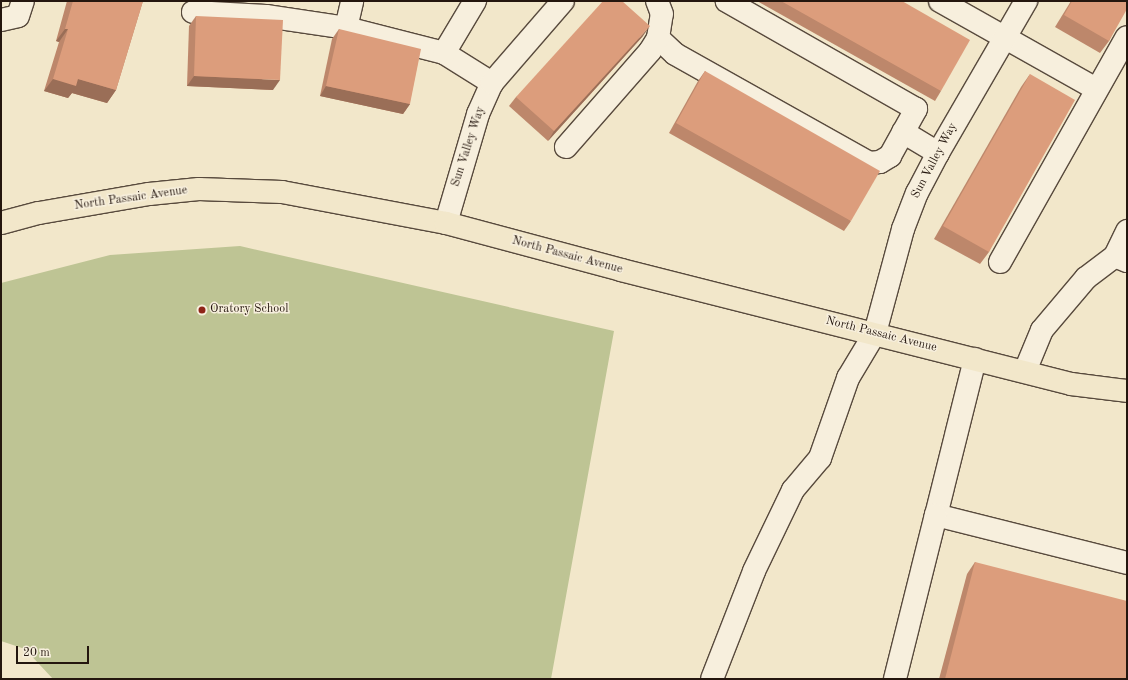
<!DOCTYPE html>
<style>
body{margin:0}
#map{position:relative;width:1128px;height:680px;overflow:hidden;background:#f2e7ca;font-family:"Old Standard TT",serif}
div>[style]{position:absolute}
.green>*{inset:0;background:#bec494}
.roads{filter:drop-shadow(1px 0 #584a3d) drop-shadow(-1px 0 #584a3d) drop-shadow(0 1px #584a3d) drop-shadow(0 -1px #584a3d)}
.minor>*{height:22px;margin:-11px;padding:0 11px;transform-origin:11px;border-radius:11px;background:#f7efdd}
.major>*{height:22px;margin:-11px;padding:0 11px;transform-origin:11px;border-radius:11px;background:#f2e7ca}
.wall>*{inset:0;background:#bd876b}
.shaded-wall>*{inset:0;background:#9a6e57}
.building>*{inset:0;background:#dc9d7c}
.dots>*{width:11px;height:11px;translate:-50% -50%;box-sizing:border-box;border:2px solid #f7efdd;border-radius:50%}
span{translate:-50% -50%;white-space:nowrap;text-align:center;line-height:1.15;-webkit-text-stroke:3px #f7efdd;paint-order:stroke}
.street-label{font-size:12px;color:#24160e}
.poi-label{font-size:12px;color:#24160e}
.left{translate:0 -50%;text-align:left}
.frame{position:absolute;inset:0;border:2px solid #24160e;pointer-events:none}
.scale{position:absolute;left:16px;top:646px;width:73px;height:18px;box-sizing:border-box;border:2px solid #24160e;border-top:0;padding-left:5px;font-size:12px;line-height:14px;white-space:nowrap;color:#24160e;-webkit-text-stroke:3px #f7efdd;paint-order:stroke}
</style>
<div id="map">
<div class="green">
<div style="clip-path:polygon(240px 246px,614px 331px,551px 679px,53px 679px,25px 649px,1px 641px,1px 283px,110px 255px)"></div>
</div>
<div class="roads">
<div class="minor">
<div style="left:940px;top:1px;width:179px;rotate:29.4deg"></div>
<div style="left:193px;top:12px;width:73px;rotate:3.1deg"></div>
<div style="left:266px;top:16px;width:81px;rotate:8.5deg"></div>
<div style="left:346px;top:28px;width:101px;rotate:14.3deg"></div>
<div style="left:444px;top:53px;width:57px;rotate:32deg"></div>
<div style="left:1px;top:20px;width:17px;rotate:-13deg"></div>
<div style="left:18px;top:16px;width:16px;rotate:-72deg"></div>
<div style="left:346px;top:28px;width:28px;rotate:-77deg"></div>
<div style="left:658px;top:38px;width:23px;rotate:43deg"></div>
<div style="left:675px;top:54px;width:223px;rotate:29.3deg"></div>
<div style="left:869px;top:163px;width:11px;rotate:-5deg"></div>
<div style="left:880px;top:162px;width:12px;rotate:-31deg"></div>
<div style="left:890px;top:156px;width:54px;rotate:-61deg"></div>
<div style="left:916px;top:109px;width:218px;rotate:-150.3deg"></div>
<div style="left:444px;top:53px;width:61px;rotate:-59.2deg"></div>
<div style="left:903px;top:132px;width:41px;rotate:31deg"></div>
<div style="left:566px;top:147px;width:128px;rotate:-48.8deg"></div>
<div style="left:650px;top:51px;width:15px;rotate:-58deg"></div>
<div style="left:658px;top:38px;width:24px;rotate:-81deg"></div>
<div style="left:662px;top:14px;width:14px;rotate:-111deg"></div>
<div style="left:446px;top:223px;width:114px;rotate:-73.6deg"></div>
<div style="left:478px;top:114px;width:34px;rotate:-66deg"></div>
<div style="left:492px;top:83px;width:108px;rotate:-49.1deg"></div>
<div style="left:1115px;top:256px;width:28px;rotate:-64deg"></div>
<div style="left:1000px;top:262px;width:258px;rotate:-60.6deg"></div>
<div style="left:975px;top:359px;width:161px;rotate:104deg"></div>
<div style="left:936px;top:515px;width:197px;rotate:14.1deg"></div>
<div style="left:1025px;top:371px;width:44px;rotate:-67.5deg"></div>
<div style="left:1042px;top:330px;width:68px;rotate:-49.8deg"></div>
<div style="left:1086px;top:278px;width:36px;rotate:-37deg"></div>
<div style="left:1115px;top:256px;width:13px;rotate:23deg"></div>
<div style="left:712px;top:679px;width:116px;rotate:-68.7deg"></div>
<div style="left:754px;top:571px;width:90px;rotate:-64.3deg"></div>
<div style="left:793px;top:490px;width:42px;rotate:-49.8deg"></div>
<div style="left:820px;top:458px;width:85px;rotate:-70.7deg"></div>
<div style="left:848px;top:378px;width:52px;rotate:-59deg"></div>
<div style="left:875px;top:333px;width:108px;rotate:-74.9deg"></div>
<div style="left:903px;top:229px;width:39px;rotate:-69deg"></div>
<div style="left:917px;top:193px;width:45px;rotate:-62.3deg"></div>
<div style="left:938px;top:153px;width:176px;rotate:-59.9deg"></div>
<div style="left:895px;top:679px;width:169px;rotate:-76deg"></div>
</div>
<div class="major">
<div style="left:1px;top:223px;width:39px;rotate:-15deg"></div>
<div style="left:39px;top:213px;width:112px;rotate:-9.8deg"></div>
<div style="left:149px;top:194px;width:50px;rotate:-5.7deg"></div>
<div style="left:199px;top:189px;width:83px;rotate:2.1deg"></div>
<div style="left:282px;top:192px;width:167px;rotate:10.7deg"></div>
<div style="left:446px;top:223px;width:181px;rotate:15deg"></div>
<div style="left:621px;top:270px;width:464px;rotate:14.2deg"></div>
<div style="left:1071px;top:384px;width:56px;rotate:7.1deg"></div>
</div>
</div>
<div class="wall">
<div style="clip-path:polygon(67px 1px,143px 1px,116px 90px,107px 103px,72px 93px,68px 98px,44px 91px,59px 42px,56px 41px)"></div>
<div style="clip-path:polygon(757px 1px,902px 1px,941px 91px,935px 101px)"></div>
<div style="clip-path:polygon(1071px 1px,1127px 1px,1109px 41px,1100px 53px,1055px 27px)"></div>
<div style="clip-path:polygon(196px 16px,273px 90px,187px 86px,189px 26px)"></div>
<div style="clip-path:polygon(339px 29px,410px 104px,403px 114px,320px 96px,332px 39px)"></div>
<div style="clip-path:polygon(643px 36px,548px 141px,509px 106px,516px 97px)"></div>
<div style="clip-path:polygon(705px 71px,851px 221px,844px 231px,669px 133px,698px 81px)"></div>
<div style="clip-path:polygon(1030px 74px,989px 252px,980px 264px,934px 239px,1021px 87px)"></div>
<div style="clip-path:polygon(975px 562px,1127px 679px,939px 679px,967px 574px)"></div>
</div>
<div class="shaded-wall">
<div style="clip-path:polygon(650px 26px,643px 36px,548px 141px,554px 131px)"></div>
<div style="clip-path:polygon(65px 29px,68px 29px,59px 42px,56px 41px)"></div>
<div style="clip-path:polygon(194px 76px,280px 80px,273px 90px,187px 86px)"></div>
<div style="clip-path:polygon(53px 79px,78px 79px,116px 90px,107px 103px,72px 93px,68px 98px,44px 91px)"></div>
<div style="clip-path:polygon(326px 86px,410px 104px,403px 114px,320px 96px)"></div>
</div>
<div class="building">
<div style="clip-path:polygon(73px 1px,143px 1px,116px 90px,78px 79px,76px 86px,53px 79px,68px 29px,65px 29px)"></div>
<div style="clip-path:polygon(603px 1px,622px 1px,650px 26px,554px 131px,516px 97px)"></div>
<div style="clip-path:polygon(781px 1px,902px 1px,970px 40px,941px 91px)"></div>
<div style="clip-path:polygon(1072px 1px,1127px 1px,1127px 9px,1109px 41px,1064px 15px)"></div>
<div style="clip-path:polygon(196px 16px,283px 20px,280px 80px,194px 76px)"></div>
<div style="clip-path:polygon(339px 29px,421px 49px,410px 104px,326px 86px)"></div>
<div style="clip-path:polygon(705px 71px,880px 171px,851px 221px,676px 123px)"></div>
<div style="clip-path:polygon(1030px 74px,1075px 100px,989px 252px,943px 226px)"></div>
<div style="clip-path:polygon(975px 562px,1127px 601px,1127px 679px,945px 679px)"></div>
</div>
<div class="dots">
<div style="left:202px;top:310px;background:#8f2418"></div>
</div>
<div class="street-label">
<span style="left:469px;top:147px;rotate:-72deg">Sun Valley Way</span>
<span style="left:935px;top:161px;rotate:-62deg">Sun Valley Way</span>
<span style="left:131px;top:199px;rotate:-8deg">North Passaic Avenue</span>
<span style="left:567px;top:256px;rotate:15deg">North Passaic Avenue</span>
<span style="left:881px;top:335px;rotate:14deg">North Passaic Avenue</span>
</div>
<div class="poi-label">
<span class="left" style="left:210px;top:310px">Oratory School</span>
</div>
<div class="frame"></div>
<div class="scale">20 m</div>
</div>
